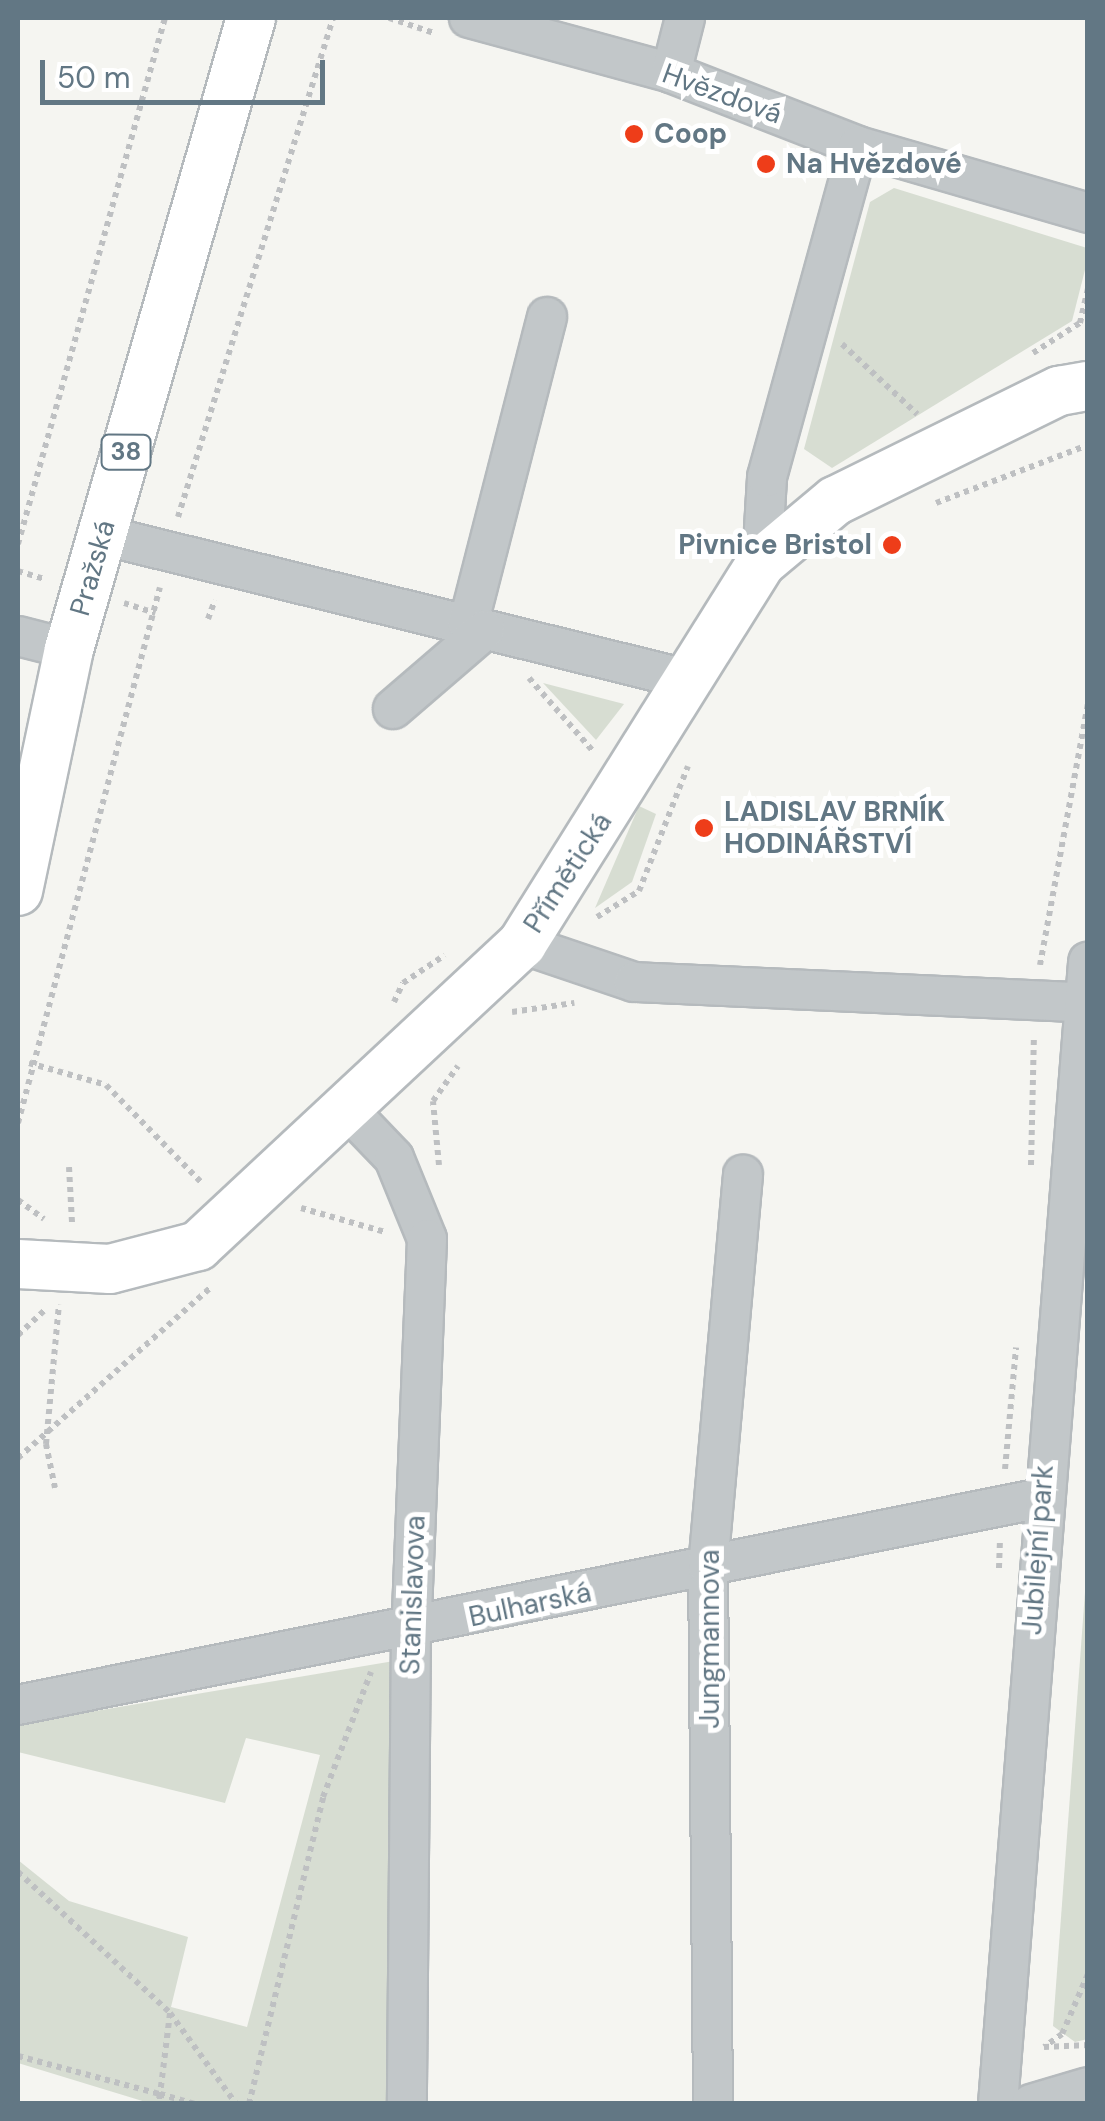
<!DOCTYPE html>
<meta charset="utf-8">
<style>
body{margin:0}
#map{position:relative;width:1105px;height:2121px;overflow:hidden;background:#f5f5f1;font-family:"DM Sans",sans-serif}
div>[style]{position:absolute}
.green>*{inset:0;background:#d7ddd2}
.path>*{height:6px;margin-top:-3px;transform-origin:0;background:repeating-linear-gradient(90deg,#bec0c2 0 5px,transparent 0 10px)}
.roads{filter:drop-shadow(2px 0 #b5babd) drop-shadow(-2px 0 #b5babd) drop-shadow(0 2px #b5babd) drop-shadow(0 -2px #b5babd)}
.minor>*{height:38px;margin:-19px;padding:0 19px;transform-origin:19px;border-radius:19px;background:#c2c7c9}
.major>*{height:48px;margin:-24px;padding:0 24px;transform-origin:24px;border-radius:24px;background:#fff}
.dots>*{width:28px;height:28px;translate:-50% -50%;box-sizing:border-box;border:5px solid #fff;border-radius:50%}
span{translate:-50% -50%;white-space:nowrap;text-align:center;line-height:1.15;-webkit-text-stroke:10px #fff;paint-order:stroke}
.shield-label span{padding:2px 8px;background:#fff;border:2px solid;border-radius:8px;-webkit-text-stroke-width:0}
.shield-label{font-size:25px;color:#627784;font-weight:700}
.street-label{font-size:28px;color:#627784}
.poi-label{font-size:28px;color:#627784;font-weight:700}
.left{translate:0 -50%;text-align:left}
.right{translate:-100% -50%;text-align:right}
.frame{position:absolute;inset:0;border:20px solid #627784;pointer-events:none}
.scale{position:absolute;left:40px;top:60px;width:285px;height:45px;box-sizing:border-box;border:5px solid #627784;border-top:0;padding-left:12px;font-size:30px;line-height:35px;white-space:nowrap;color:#627784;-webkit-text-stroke:8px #fff;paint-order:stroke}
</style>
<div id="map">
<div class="green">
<div style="clip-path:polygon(894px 188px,1087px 248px,1087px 262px,1072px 321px,832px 468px,804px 449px,870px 202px)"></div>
<div style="clip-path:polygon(543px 683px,624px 704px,596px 740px)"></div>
<div style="clip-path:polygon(639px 806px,656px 814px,632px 882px,595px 908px)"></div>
<div style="clip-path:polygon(1087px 1565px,1088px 2039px,1075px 2042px,1053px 2026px)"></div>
<div style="clip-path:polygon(394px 1661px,390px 2103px,149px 2103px,18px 2063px,18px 1860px,69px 1901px,188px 1937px,171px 2007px,247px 2027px,320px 1755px,246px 1738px,225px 1803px,18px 1752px,18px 1724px)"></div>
</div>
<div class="path">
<div style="left:389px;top:18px;width:47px;rotate:18.4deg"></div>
<div style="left:842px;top:344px;width:103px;rotate:43deg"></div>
<div style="left:1033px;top:353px;width:56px;rotate:-32.6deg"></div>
<div style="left:1080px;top:323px;width:36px;rotate:-77deg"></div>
<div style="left:936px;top:503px;width:163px;rotate:-20.9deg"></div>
<div style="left:178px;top:517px;width:523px;rotate:-72.74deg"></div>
<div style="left:18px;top:544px;width:546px;rotate:-74.39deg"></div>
<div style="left:18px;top:571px;width:28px;rotate:17deg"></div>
<div style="left:124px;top:603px;width:33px;rotate:18deg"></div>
<div style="left:208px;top:619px;width:20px;rotate:-70deg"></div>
<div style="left:529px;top:678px;width:97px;rotate:48.8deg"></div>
<div style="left:597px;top:917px;width:49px;rotate:-31.8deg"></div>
<div style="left:639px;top:891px;width:134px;rotate:-68.6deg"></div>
<div style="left:1040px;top:965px;width:266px;rotate:-79.6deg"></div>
<div style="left:394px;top:1002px;width:21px;rotate:-65deg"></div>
<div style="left:403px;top:983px;width:50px;rotate:-33.7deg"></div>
<div style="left:512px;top:1012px;width:63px;rotate:-8.3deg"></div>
<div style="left:29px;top:1063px;width:80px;rotate:15.9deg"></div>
<div style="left:106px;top:1085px;width:139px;rotate:45.6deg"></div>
<div style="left:18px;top:1123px;width:554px;rotate:-75.16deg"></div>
<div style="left:439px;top:1165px;width:64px;rotate:-95.4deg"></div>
<div style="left:433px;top:1101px;width:43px;rotate:-54.5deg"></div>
<div style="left:1031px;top:1165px;width:128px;rotate:-88.7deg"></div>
<div style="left:69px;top:1167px;width:56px;rotate:86.9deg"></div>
<div style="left:18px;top:1200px;width:32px;rotate:36deg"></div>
<div style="left:301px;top:1208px;width:87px;rotate:15.9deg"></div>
<div style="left:18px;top:1335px;width:38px;rotate:-43deg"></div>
<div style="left:18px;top:1458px;width:258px;rotate:-41.5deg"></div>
<div style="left:1005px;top:1469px;width:122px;rotate:-84.8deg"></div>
<div style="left:55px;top:1488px;width:45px;rotate:-101.6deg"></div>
<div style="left:46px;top:1444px;width:140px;rotate:-84.7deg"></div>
<div style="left:999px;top:1568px;width:27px;rotate:-88deg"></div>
<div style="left:18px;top:1872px;width:207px;rotate:42.8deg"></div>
<div style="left:170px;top:2013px;width:112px;rotate:54deg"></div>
<div style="left:1088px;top:1974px;width:65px;rotate:113.4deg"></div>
<div style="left:1062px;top:2034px;width:22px;rotate:144deg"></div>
<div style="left:1044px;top:2047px;width:44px;rotate:-2.6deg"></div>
<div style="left:170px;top:2013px;width:82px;rotate:97deg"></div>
<div style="left:160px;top:2094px;width:36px;rotate:16deg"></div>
<div style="left:18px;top:2056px;width:147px;rotate:15deg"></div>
<div style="left:160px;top:2094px;width:10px;rotate:101deg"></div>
<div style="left:249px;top:2104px;width:316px;rotate:-76.4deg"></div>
<div style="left:323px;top:1797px;width:134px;rotate:-69deg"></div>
</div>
<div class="roads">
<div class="minor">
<div style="left:469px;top:18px;width:209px;rotate:15.2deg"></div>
<div style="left:671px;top:73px;width:201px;rotate:21.3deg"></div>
<div style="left:858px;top:146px;width:240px;rotate:16.2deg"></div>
<div style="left:671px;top:73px;width:57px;rotate:-75.7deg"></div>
<div style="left:102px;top:535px;width:597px;rotate:13.85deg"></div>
<div style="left:762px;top:562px;width:85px;rotate:-86.6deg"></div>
<div style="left:767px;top:477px;width:343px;rotate:-74.6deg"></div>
<div style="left:468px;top:625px;width:318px;rotate:-75.6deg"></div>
<div style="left:18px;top:636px;width:53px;rotate:14.3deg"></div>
<div style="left:393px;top:709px;width:121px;rotate:-40.7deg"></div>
<div style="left:522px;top:944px;width:118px;rotate:18.7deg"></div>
<div style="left:634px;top:982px;width:454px;rotate:2.6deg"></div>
<div style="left:349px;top:1111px;width:65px;rotate:46.2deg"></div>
<div style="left:394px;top:1158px;width:87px;rotate:67.8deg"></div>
<div style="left:427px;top:1239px;width:391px;rotate:92.3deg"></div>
<div style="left:411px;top:1630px;width:474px;rotate:90.5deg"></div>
<div style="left:18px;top:1705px;width:1044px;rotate:-11.44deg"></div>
<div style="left:713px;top:2104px;width:537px;rotate:-90.53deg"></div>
<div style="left:708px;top:1567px;width:394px;rotate:-84.9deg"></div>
<div style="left:998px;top:2104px;width:1146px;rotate:-85.49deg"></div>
<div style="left:1031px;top:2104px;width:59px;rotate:-16.6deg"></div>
</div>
<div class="major">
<div style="left:18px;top:891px;width:247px;rotate:-78.1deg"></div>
<div style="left:69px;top:649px;width:657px;rotate:-73.91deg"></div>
<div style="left:18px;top:1264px;width:92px;rotate:3.1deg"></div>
<div style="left:110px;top:1269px;width:91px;rotate:-14.6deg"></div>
<div style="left:198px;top:1246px;width:443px;rotate:-43deg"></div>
<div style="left:522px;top:944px;width:451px;rotate:-57.9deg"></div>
<div style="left:762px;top:562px;width:95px;rotate:-39.9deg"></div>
<div style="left:835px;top:501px;width:250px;rotate:-26.2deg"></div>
<div style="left:1059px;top:391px;width:29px;rotate:-10deg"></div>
</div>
</div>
<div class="dots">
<div style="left:634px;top:134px;background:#ee3d19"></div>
<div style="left:766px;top:164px;background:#ee3d19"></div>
<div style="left:892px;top:545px;background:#ee3d19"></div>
<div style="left:704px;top:828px;background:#ee3d19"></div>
</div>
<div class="shield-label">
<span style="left:126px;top:452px">38</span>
</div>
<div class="street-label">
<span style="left:722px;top:94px;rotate:20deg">Hvězdová</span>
<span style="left:93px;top:568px;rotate:-74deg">Pražská</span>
<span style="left:568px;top:873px;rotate:-57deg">Přímětická</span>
<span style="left:1038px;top:1550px;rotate:-86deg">Jubilejní park</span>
<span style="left:413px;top:1595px;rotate:-88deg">Stanislavova</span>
<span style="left:530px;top:1605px;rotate:-12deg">Bulharská</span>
<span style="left:710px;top:1639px;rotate:-90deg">Jungmannova</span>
</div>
<div class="poi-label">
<span class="left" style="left:654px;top:134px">Coop</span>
<span class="left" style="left:786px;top:164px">Na Hvězdové</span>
<span class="right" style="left:872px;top:545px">Pivnice Bristol</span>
<span class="left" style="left:724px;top:828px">LADISLAV BRNÍK<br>HODINÁŘSTVÍ</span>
</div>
<div class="frame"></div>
<div class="scale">50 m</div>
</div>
